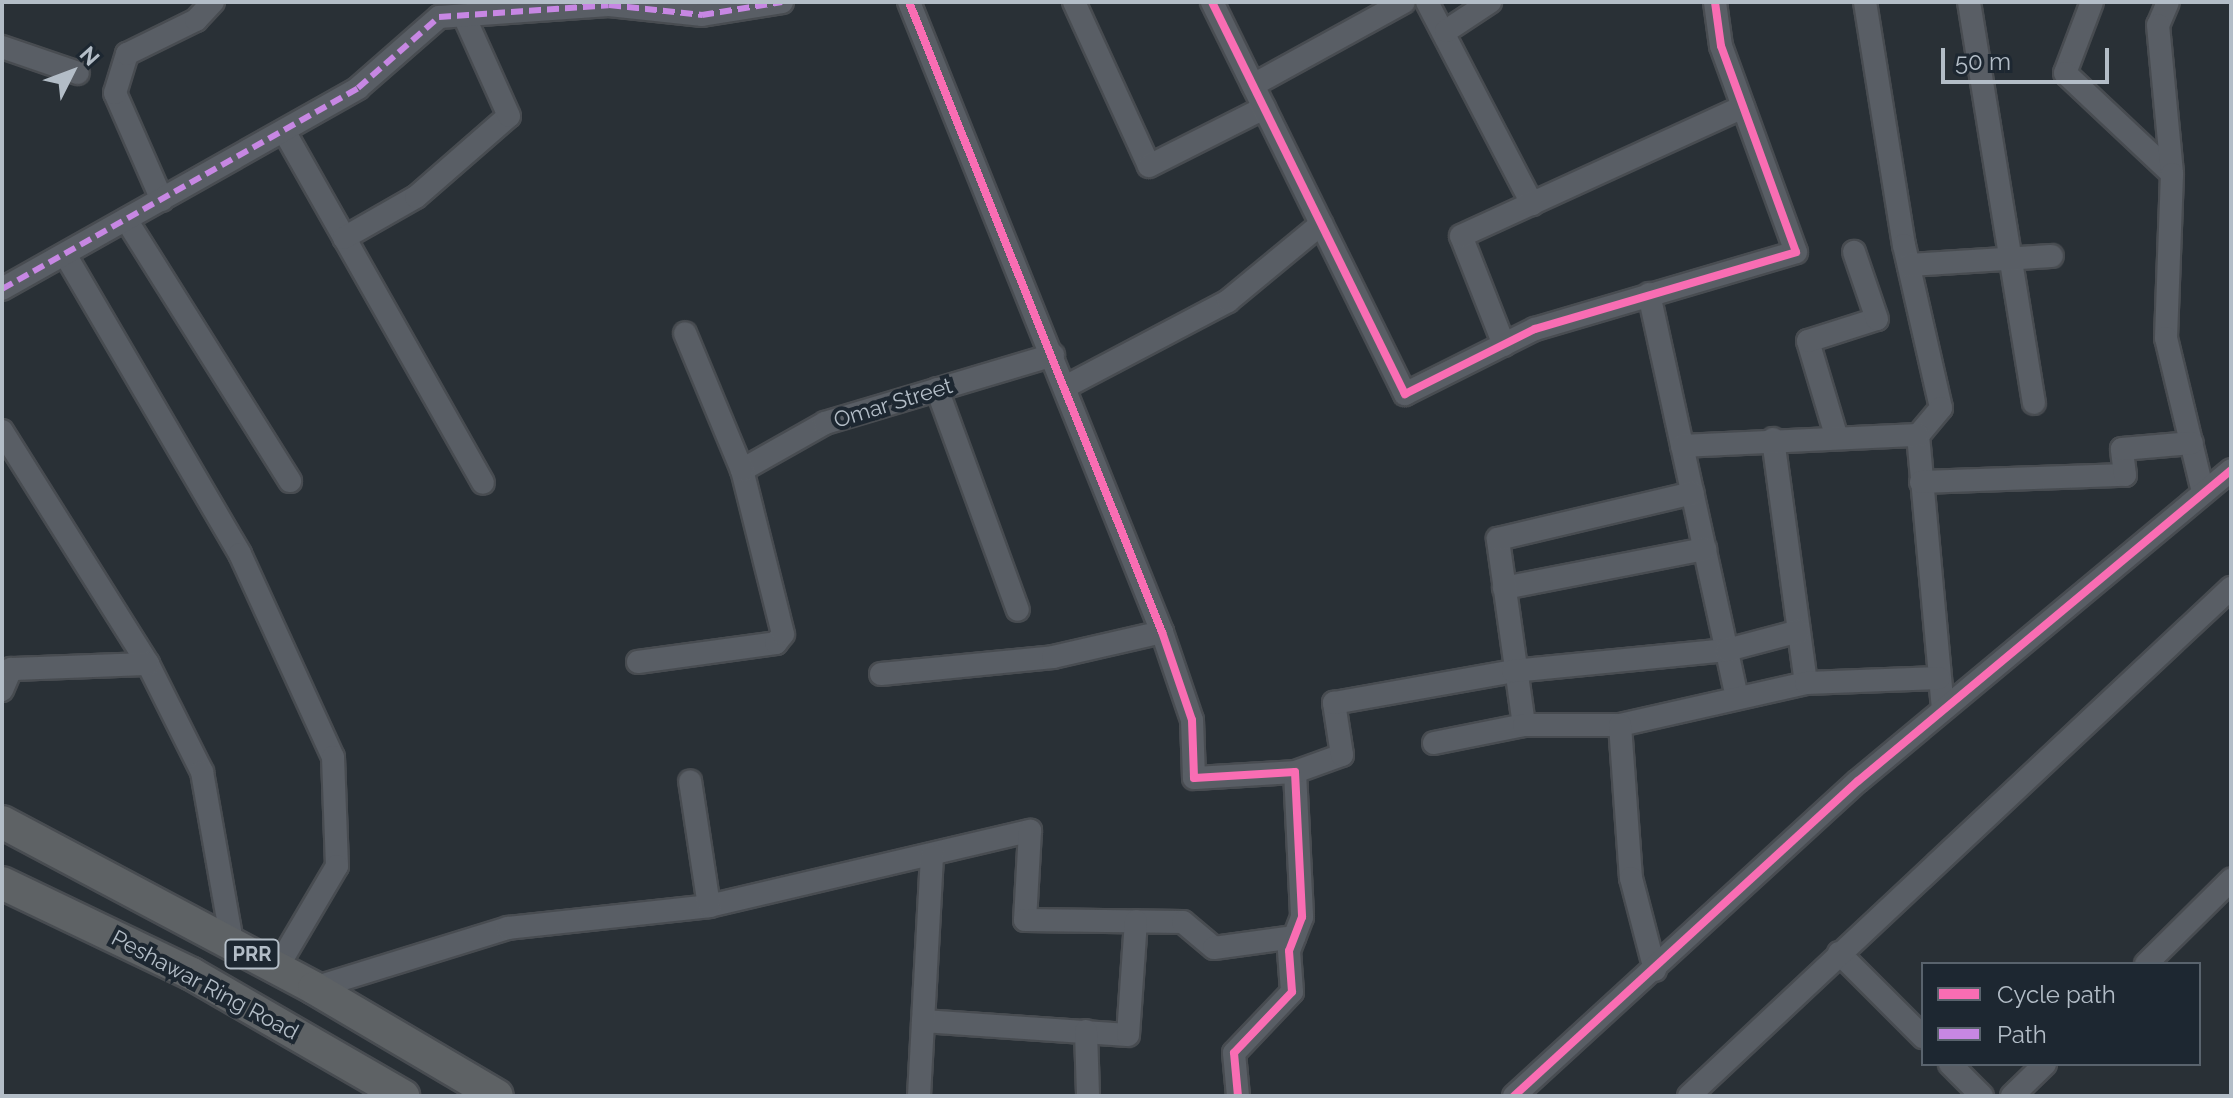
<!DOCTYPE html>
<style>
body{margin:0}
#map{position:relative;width:2233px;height:1098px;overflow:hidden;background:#293036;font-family:Raleway,sans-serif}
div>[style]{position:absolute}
.roads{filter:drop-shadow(2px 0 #484c51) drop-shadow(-2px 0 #484c51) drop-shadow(0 2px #484c51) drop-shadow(0 -2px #484c51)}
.minor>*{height:22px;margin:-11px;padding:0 11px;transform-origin:11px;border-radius:11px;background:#595e65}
.highway>*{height:32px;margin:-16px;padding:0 16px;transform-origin:16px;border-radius:16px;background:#5e6265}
.quiet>*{height:6px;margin-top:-3px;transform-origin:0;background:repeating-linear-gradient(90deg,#c787e3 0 12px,transparent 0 18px)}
.cycleway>*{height:8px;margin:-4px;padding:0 4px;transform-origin:4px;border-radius:4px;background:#f96db3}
span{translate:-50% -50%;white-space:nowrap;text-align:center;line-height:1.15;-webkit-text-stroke:8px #1d2731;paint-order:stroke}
.shield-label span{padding:2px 6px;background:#1d2731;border:2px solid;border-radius:6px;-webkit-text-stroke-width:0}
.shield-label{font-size:20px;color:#b3bdc7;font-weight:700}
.street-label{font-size:22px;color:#b3bdc7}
.frame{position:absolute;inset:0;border:4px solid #b3bdc7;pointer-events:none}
.legend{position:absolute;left:1921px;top:962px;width:280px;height:104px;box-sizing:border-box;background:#1d2731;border:2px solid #59636d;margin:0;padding:10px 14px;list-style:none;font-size:24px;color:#b3bdc7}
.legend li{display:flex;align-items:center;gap:16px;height:40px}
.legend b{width:40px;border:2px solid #59636d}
.north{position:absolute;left:32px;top:32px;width:80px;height:80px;-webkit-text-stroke:6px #1d2731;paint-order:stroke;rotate:48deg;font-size:22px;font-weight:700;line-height:32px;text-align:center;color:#b3bdc7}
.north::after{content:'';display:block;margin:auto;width:28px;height:36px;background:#b3bdc7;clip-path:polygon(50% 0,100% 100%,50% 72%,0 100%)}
.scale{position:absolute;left:1941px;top:48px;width:168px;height:36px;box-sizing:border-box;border:4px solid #b3bdc7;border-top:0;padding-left:10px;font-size:24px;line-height:28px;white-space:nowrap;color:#b3bdc7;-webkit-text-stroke:6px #1d2731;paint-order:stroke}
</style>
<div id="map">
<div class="roads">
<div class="minor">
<div style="left:909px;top:2px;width:679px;rotate:68.12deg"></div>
<div style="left:1162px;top:632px;width:93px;rotate:71.2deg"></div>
<div style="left:1192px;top:720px;width:58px;rotate:88deg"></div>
<div style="left:1194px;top:778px;width:101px;rotate:-3.4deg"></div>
<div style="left:1295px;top:772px;width:145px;rotate:87.2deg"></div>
<div style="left:1302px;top:917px;width:36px;rotate:111deg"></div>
<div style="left:1289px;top:951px;width:41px;rotate:85.8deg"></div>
<div style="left:1292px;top:992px;width:84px;rotate:133.6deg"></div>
<div style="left:1234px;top:1053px;width:43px;rotate:84.7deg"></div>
<div style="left:1074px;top:2px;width:180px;rotate:65.4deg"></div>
<div style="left:1149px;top:166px;width:129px;rotate:-26.8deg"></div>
<div style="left:1212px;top:2px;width:437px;rotate:63.8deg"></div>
<div style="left:1405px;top:394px;width:145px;rotate:-26.6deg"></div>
<div style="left:1535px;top:329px;width:272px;rotate:-16.4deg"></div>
<div style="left:1796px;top:252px;width:219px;rotate:-110deg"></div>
<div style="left:1721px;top:46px;width:44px;rotate:-97.8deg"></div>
<div style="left:1427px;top:2px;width:228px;rotate:62.5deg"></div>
<div style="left:1865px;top:2px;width:246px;rotate:80.9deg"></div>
<div style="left:1904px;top:245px;width:167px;rotate:77.2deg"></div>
<div style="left:1941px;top:408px;width:35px;rotate:130deg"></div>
<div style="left:1918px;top:435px;width:275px;rotate:84.8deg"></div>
<div style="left:1969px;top:2px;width:406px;rotate:80.8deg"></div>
<div style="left:2092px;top:2px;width:76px;rotate:110.8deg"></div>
<div style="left:2065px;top:73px;width:147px;rotate:43.3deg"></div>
<div style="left:2168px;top:2px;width:25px;rotate:113deg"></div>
<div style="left:2158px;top:25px;width:150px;rotate:84.6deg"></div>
<div style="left:2172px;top:174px;width:164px;rotate:92.1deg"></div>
<div style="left:2166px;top:338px;width:158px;rotate:76.5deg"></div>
<div style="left:1446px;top:31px;width:53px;rotate:-33.4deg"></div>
<div style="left:2px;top:47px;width:80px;rotate:18.9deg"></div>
<div style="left:1253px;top:85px;width:172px;rotate:-28.8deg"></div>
<div style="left:284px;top:131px;width:404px;rotate:60.5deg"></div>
<div style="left:162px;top:200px;width:117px;rotate:-113.7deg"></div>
<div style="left:115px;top:93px;width:41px;rotate:-72.9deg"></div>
<div style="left:127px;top:54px;width:77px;rotate:-26.2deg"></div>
<div style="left:196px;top:20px;width:25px;rotate:-47deg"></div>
<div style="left:127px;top:221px;width:307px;rotate:57.9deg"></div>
<div style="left:344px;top:238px;width:83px;rotate:-29.7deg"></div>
<div style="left:416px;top:197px;width:123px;rotate:-41.1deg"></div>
<div style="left:509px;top:116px;width:110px;rotate:-114.2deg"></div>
<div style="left:66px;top:256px;width:345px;rotate:59.7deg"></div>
<div style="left:240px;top:554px;width:223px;rotate:65.4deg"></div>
<div style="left:333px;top:757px;width:109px;rotate:87.9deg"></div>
<div style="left:337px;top:866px;width:118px;rotate:120.5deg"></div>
<div style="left:1909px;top:265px;width:143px;rotate:-3.6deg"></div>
<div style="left:2px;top:289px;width:409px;rotate:-29.4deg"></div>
<div style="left:358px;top:88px;width:108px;rotate:-41.2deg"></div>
<div style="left:439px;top:17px;width:170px;rotate:-4deg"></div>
<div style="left:609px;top:5px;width:94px;rotate:6.1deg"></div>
<div style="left:702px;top:15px;width:81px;rotate:-9.2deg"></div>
<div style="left:1649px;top:294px;width:412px;rotate:77.7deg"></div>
<div style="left:1504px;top:345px;width:117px;rotate:-111.5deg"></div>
<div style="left:1461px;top:236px;width:310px;rotate:-24.6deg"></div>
<div style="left:1067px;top:386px;width:182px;rotate:-27.8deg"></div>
<div style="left:1228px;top:301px;width:121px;rotate:-39.6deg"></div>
<div style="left:937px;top:389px;width:235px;rotate:69.9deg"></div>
<div style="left:2px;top:431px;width:275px;rotate:57.9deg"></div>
<div style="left:148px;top:664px;width:121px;rotate:63.4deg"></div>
<div style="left:202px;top:772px;width:174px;rotate:80deg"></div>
<div style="left:1836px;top:435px;width:98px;rotate:-106.6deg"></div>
<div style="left:1808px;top:341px;width:72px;rotate:-17.7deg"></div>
<div style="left:1877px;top:319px;width:71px;rotate:-108.9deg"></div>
<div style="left:1773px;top:439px;width:246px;rotate:82.3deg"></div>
<div style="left:1682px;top:446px;width:236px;rotate:-2.7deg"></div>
<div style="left:742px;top:470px;width:95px;rotate:-29.5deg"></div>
<div style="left:825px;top:423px;width:238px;rotate:-16.6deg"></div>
<div style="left:1921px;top:482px;width:204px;rotate:-2deg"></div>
<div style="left:2125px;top:475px;width:26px;rotate:-97deg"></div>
<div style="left:2122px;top:449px;width:70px;rotate:-4.9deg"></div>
<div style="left:1504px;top:588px;width:205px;rotate:-11deg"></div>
<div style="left:638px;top:662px;width:139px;rotate:-7.8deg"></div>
<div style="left:776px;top:643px;width:11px;rotate:-52deg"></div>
<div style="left:783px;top:634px;width:169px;rotate:-104deg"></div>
<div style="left:742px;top:470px;width:148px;rotate:-112.6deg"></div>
<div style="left:881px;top:674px;width:173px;rotate:-5.6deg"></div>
<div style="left:1053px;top:657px;width:112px;rotate:-12.9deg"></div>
<div style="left:2px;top:690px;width:23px;rotate:-67deg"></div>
<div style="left:11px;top:669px;width:137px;rotate:-2.1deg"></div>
<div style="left:1524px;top:725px;width:188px;rotate:-98deg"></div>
<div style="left:1498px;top:539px;width:200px;rotate:-13.3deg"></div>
<div style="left:1620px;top:725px;width:191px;rotate:-12.7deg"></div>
<div style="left:1806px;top:683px;width:133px;rotate:-2.2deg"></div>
<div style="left:1434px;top:743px;width:92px;rotate:-11.3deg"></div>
<div style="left:1524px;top:725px;width:96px"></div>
<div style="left:1620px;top:725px;width:153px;rotate:85.9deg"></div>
<div style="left:1631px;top:878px;width:95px;rotate:75.4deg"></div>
<div style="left:1295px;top:772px;width:50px;rotate:-19.9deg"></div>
<div style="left:1342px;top:755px;width:53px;rotate:-98.7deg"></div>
<div style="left:1334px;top:703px;width:182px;rotate:-10.1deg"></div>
<div style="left:1513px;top:671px;width:215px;rotate:-5.6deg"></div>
<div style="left:1727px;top:650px;width:74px;rotate:-14.8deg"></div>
<div style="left:709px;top:906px;width:330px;rotate:-13.2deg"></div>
<div style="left:1030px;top:831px;width:89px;rotate:93.2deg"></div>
<div style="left:1025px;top:920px;width:158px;rotate:0.7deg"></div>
<div style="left:1183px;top:922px;width:40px;rotate:40deg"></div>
<div style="left:1214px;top:948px;width:81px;rotate:-7.8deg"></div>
<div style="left:1839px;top:953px;width:119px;rotate:45deg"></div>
<div style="left:2146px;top:964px;width:120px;rotate:-44.7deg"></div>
<div style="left:314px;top:988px;width:203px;rotate:-17.2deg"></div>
<div style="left:508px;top:928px;width:202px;rotate:-6.2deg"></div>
<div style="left:709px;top:906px;width:126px;rotate:-98.6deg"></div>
<div style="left:923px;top:1021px;width:205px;rotate:3.9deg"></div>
<div style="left:1128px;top:1035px;width:114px;rotate:-86deg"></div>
<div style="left:1086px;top:1031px;width:65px;rotate:88.2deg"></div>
<div style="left:1950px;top:1064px;width:45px;rotate:45deg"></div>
<div style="left:919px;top:1096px;width:241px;rotate:-86.9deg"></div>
<div style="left:1514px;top:1096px;width:466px;rotate:-42.5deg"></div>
<div style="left:1858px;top:781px;width:486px;rotate:-39.8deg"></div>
<div style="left:1689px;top:1096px;width:743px;rotate:-43.15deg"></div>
<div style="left:2012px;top:1096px;width:46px;rotate:-44.1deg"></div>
</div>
<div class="highway">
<div style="left:2px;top:822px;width:353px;rotate:28deg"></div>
<div style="left:314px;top:988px;width:212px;rotate:30.5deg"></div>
<div style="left:2px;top:883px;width:211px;rotate:25.6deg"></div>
<div style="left:192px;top:974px;width:244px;rotate:30deg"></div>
</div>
</div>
<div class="quiet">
<div style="left:2px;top:289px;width:409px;rotate:-29.4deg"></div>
<div style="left:358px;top:88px;width:108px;rotate:-41.2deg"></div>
<div style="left:439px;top:17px;width:170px;rotate:-4deg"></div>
<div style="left:609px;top:5px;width:94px;rotate:6.1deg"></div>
<div style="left:702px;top:15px;width:81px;rotate:-9.2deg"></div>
</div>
<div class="cycleway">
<div style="left:909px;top:2px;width:679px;rotate:68.12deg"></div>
<div style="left:1162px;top:632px;width:93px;rotate:71.2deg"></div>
<div style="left:1192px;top:720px;width:58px;rotate:88deg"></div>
<div style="left:1194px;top:778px;width:101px;rotate:-3.4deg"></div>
<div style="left:1295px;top:772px;width:145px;rotate:87.2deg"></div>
<div style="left:1302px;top:917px;width:36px;rotate:111deg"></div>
<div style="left:1289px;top:951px;width:41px;rotate:85.8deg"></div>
<div style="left:1292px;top:992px;width:84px;rotate:133.6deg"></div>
<div style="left:1234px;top:1053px;width:43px;rotate:84.7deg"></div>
<div style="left:1212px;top:2px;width:437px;rotate:63.8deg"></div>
<div style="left:1405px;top:394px;width:145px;rotate:-26.6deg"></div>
<div style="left:1535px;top:329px;width:272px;rotate:-16.4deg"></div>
<div style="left:1796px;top:252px;width:219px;rotate:-110deg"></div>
<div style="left:1721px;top:46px;width:44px;rotate:-97.8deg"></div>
<div style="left:1514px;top:1096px;width:466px;rotate:-42.5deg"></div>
<div style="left:1858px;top:781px;width:486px;rotate:-39.8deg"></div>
</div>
<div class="shield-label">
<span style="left:252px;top:954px">PRR</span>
</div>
<div class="street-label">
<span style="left:893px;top:403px;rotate:-17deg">Omar Street</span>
<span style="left:205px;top:985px;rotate:28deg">Peshawar Ring Road</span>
</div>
<div class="frame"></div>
<ul class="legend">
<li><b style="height:10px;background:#f96db3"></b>Cycle path</li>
<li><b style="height:10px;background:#c787e3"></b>Path</li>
</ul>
<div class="north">N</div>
<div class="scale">50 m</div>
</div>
